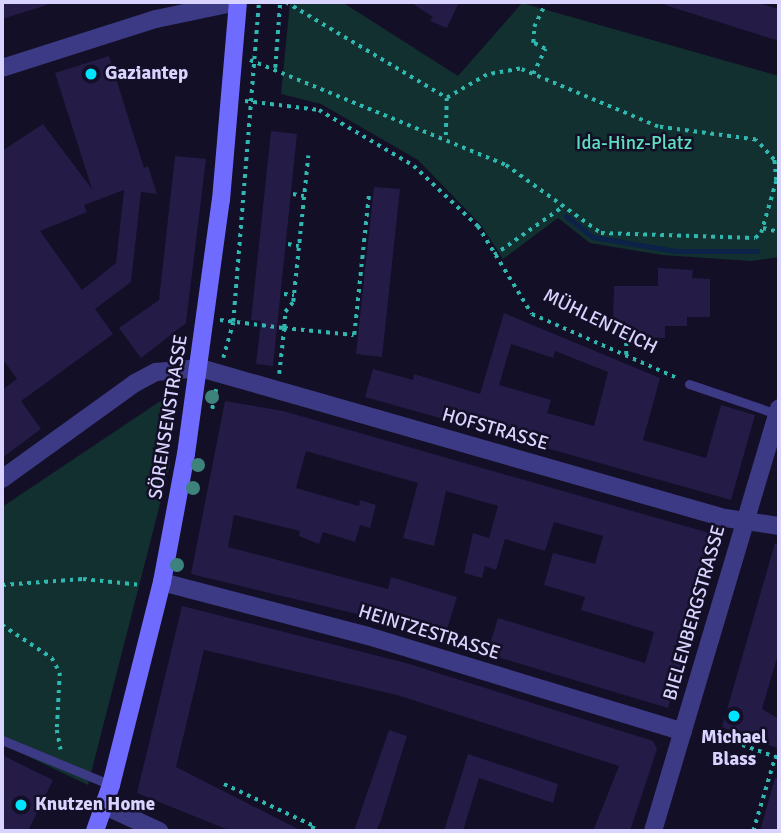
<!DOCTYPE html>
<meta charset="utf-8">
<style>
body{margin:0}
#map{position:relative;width:781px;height:833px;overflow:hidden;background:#130f26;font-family:Signika,sans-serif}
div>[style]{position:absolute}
.green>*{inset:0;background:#12302f}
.stream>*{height:5px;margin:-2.5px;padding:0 2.5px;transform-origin:2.5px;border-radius:2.5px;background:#0c2248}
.building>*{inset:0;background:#241b47}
.path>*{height:3.5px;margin-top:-1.75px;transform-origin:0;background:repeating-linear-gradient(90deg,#2fb8b0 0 3.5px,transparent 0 8.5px)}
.service>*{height:9px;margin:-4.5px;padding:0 4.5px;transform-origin:4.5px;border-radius:4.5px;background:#3d3a85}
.minor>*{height:18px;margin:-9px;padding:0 9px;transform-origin:9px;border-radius:9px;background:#3d3a85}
.secondary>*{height:18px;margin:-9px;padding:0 9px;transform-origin:9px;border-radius:9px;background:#6f6bff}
.trees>*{width:14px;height:14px;margin:-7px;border-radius:50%;background:#3d827b}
.dots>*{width:19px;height:19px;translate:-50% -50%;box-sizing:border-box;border:4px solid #130f26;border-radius:50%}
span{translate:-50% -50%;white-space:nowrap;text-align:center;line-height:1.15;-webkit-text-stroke:5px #130f26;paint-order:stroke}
.poi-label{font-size:19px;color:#d9d4ff;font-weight:700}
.left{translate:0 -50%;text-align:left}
.park-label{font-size:19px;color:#5fe0c0}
.street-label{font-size:19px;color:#d9d4ff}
.frame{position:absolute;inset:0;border:4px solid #d9d4ff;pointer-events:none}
</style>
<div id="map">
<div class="green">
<div style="clip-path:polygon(290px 2px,342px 2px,458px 76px,522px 3px,779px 76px,779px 257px,752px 261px,662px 255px,590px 243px,558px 218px,503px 259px,481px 225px,418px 160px,321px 104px,281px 94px)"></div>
<div style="clip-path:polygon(165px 398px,170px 465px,88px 785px,2px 744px,2px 507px)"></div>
</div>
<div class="stream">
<div style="left:566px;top:216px;width:34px;rotate:38deg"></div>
<div style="left:593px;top:237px;width:84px;rotate:9.6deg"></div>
<div style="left:676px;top:251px;width:81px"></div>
</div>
<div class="building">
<div style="clip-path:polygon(2px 2px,46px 2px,47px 5px,2px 19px)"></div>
<div style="clip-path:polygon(410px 2px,459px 2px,447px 28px,430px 21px,433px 17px)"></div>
<div style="clip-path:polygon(666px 2px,755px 2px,779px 9px,779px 41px,665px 5px)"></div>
<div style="clip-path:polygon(evenodd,109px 56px,144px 168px,148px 166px,157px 194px,141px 192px,131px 282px,95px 309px,113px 334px,21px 401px,41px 429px,2px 458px,2px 390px,17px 379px,2px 358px,2px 151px,43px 124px,92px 189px,55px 73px,109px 56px,124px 190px,116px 263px,82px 290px,40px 231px,87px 212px,84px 205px,124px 190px)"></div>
<div style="clip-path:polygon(271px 131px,297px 134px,273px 366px,256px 364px,261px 321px,251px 320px)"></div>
<div style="clip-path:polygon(175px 156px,206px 159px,186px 323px,141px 358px,119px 328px,159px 300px)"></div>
<div style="clip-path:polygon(374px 187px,400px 189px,382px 357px,356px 354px)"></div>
<div style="clip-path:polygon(658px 268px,693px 270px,692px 278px,710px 279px,710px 317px,687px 317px,687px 326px,665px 326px,665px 338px,625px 337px,625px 321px,613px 321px,614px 286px,658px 286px)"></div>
<div style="clip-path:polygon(evenodd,504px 313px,660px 378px,643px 440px,706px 458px,721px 405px,755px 415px,731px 500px,365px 397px,373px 369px,413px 380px,414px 374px,480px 394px,504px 313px,511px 344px,553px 358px,555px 351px,608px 372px,594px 426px,547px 413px,551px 400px,499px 385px,511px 344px)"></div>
<div style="clip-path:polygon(225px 401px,283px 411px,720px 536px,668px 708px,487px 654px,498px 618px,645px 663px,654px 632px,581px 610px,585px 597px,544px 585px,553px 553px,595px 564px,603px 536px,554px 522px,545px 551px,505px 539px,496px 570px,485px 566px,482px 578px,464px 573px,473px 533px,489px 538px,498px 506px,446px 491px,434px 546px,403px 538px,418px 483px,306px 451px,296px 488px,359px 506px,360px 500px,376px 505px,370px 528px,360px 525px,355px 542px,323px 532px,319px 544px,299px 536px,300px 531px,234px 515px,228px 547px,388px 589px,391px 577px,457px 597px,447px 629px,385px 611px,382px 620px,191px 574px)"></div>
<div style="clip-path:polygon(775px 543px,779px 544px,779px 651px,762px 709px,779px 719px,779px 749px,722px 727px)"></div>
<div style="clip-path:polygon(182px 606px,406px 663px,653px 741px,657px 749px,630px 831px,593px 831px,619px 766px,397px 695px,204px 650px,176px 767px,302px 831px,231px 831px,137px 793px)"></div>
<div style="clip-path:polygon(389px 730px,407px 736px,381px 820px,376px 831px,354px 831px)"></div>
<div style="clip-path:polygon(468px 754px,558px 784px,553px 803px,479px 778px,463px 831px,444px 831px)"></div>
<div style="clip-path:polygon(2px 755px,53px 780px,28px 831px,2px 831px)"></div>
<div style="clip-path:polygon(775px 778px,779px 779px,779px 831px,760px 831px)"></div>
</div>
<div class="path">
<div style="left:286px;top:2px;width:187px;rotate:30.8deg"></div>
<div style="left:250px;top:60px;width:277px;rotate:22.3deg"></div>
<div style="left:506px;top:165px;width:117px;rotate:35.6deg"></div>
<div style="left:601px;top:233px;width:154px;rotate:1.9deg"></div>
<div style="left:755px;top:238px;width:8px;rotate:-40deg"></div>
<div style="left:761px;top:233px;width:54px;rotate:-73.9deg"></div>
<div style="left:776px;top:181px;width:21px;rotate:-95deg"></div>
<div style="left:774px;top:160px;width:27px;rotate:-132deg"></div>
<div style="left:756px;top:140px;width:99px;rotate:-172.4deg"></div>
<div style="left:658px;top:127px;width:150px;rotate:-157.2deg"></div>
<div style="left:520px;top:69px;width:34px;rotate:170deg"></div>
<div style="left:487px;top:75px;width:46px;rotate:150.1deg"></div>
<div style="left:447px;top:98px;width:42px;rotate:91.4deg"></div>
<div style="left:275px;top:68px;width:66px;rotate:-85.7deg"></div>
<div style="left:533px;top:74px;width:28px;rotate:-64deg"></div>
<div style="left:545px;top:49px;width:13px;rotate:-153deg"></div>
<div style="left:533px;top:43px;width:16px;rotate:-86deg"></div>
<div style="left:534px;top:27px;width:28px;rotate:-64deg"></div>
<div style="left:245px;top:101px;width:75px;rotate:6.9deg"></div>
<div style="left:319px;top:110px;width:110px;rotate:30.5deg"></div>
<div style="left:414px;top:166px;width:88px;rotate:43.2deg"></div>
<div style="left:478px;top:226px;width:103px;rotate:58.5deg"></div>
<div style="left:532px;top:314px;width:158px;rotate:23.8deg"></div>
<div style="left:293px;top:194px;width:11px;rotate:10deg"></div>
<div style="left:763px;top:228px;width:16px;rotate:14deg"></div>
<div style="left:288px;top:244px;width:11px;rotate:10deg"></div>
<div style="left:494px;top:255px;width:85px;rotate:-35deg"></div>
<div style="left:284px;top:294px;width:10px;rotate:6deg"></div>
<div style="left:220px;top:320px;width:64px;rotate:7.1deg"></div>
<div style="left:284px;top:328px;width:16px;rotate:-86deg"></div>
<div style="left:285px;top:312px;width:13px;rotate:-51deg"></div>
<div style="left:293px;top:302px;width:147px;rotate:-84.1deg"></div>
<div style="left:626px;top:355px;width:24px;rotate:-90deg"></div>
<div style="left:223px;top:358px;width:37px;rotate:-74deg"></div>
<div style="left:233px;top:322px;width:321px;rotate:-85.4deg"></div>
<div style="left:279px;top:374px;width:46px;rotate:-83.8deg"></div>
<div style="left:284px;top:328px;width:70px;rotate:5.7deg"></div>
<div style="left:354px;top:335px;width:143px;rotate:-84deg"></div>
<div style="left:212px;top:409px;width:20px;rotate:-79deg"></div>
<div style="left:2px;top:585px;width:81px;rotate:-4.2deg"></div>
<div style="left:83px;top:579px;width:59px;rotate:5.8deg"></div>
<div style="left:2px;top:625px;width:60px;rotate:33.4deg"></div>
<div style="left:52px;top:658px;width:17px;rotate:62deg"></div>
<div style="left:60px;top:673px;width:57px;rotate:93deg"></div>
<div style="left:57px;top:730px;width:20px;rotate:79deg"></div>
<div style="left:702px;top:731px;width:82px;rotate:19.3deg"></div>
<div style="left:224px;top:784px;width:99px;rotate:25deg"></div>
<div style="left:314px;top:826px;width:5px;rotate:112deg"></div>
<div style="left:753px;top:831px;width:77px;rotate:-73.4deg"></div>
</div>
<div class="service">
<div style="left:689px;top:384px;width:93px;rotate:18.8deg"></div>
<div style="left:2px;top:740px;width:118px;rotate:22.4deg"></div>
</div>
<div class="minor">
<div style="left:2px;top:68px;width:162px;rotate:-17.7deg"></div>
<div style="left:156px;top:19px;width:83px;rotate:-11.9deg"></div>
<div style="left:2px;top:479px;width:164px;rotate:-35.8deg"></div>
<div style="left:135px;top:383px;width:24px;rotate:-28deg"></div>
<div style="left:156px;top:372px;width:44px;rotate:-5.2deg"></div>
<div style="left:200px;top:368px;width:546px;rotate:15.95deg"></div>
<div style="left:725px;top:518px;width:55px;rotate:8.4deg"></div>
<div style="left:162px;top:582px;width:213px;rotate:14.7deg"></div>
<div style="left:368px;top:636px;width:329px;rotate:16.9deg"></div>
<div style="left:105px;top:806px;width:60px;rotate:24.8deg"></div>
<div style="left:653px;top:831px;width:441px;rotate:-73.4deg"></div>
</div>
<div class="secondary">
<div style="left:95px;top:831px;width:49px;rotate:-70.8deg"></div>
<div style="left:111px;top:785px;width:209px;rotate:-75.9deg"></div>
<div style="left:162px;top:582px;width:130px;rotate:-79.4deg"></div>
<div style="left:186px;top:454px;width:256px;rotate:-82.2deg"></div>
<div style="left:221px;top:200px;width:199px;rotate:-85.1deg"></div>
</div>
<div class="trees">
<div style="left:212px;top:397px"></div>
<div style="left:198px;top:465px"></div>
<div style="left:193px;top:488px"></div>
<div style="left:177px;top:565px"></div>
</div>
<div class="dots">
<div style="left:91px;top:74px;background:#00e5ff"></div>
<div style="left:734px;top:716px;background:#00e5ff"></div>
<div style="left:21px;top:805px;background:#00e5ff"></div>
</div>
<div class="poi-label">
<span class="left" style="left:105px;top:74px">Gaziantep</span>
<span style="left:734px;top:749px">Michael<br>Blass</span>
<span class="left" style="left:35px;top:805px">Knutzen Home</span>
</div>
<div class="park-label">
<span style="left:634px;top:144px">Ida-Hinz-Platz</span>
</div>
<div class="street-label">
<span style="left:600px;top:322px;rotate:26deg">MÜHLENTEICH</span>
<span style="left:169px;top:417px;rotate:-81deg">SÖRENSENSTRASSE</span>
<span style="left:495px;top:430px;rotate:16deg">HOFSTRASSE</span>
<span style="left:695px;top:613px;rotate:-74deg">BIELENBERGSTRASSE</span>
<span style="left:429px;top:633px;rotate:17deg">HEINTZESTRASSE</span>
</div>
<div class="frame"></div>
</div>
